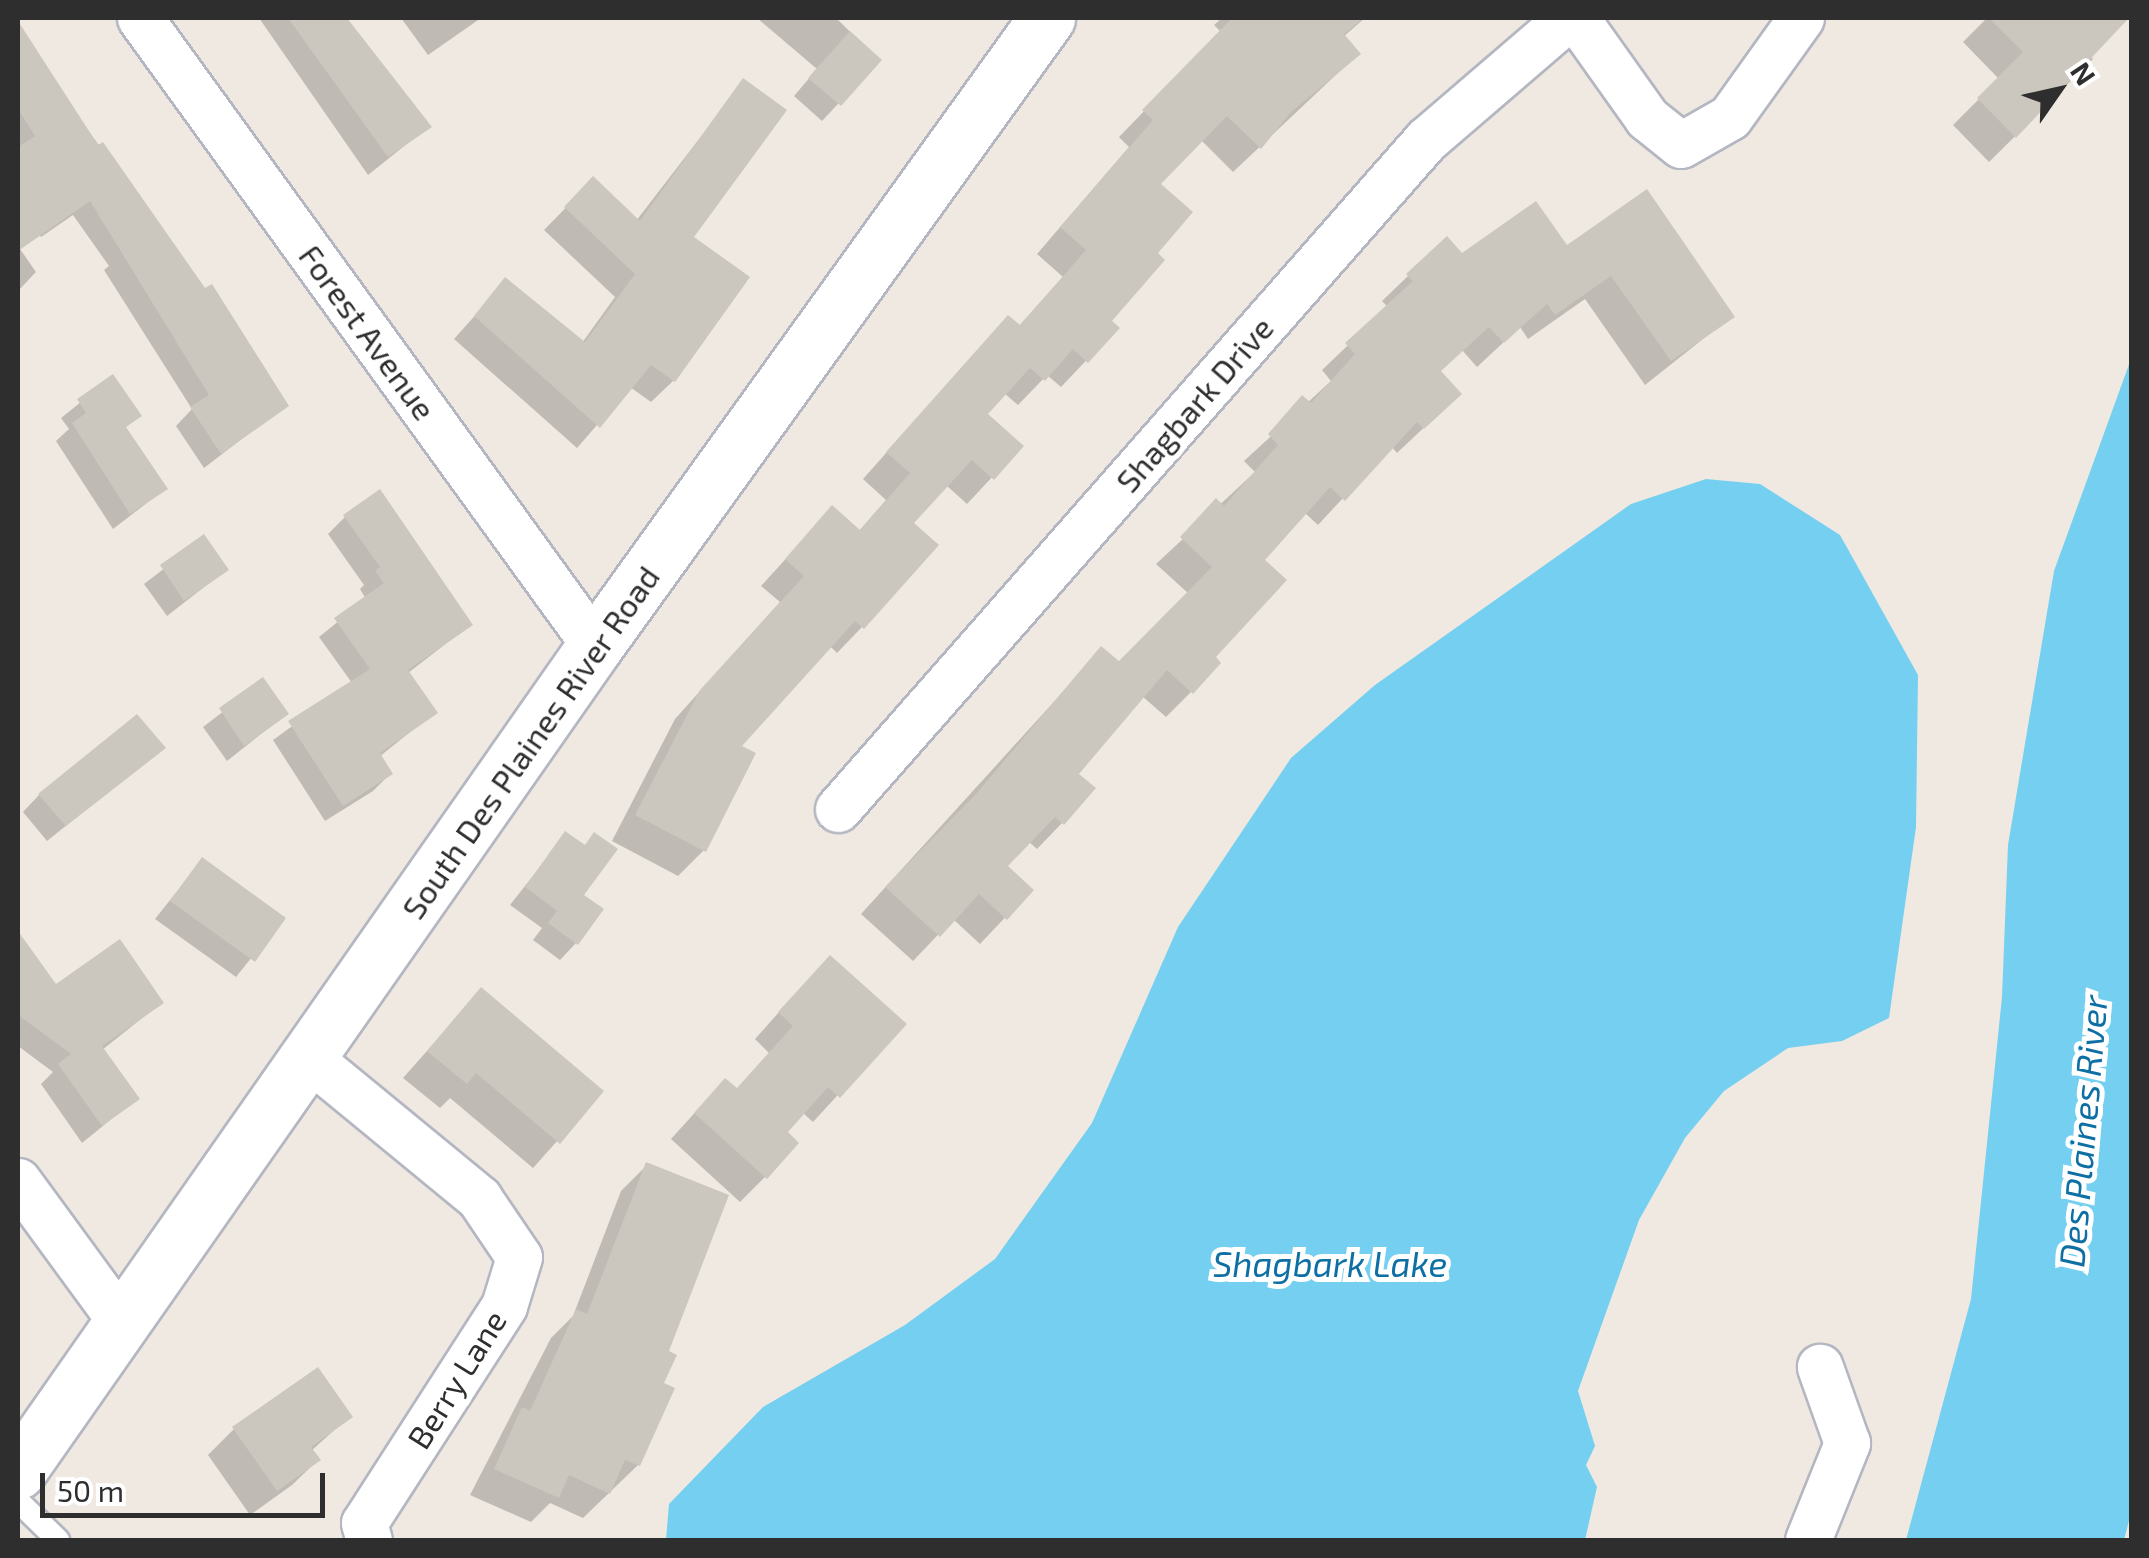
<!DOCTYPE html>
<style>
body{margin:0}
#map{position:relative;width:2149px;height:1558px;overflow:hidden;background:#efe9e1;font-family:"Exo 2",sans-serif}
div>[style]{position:absolute}
.water>*{inset:0;background:#75cff0}
.shadow>*{inset:0;background:#0003}
.building>*{inset:0;background:#cbc7bf}
.roads{filter:drop-shadow(2px 0 #b4b7c1) drop-shadow(-2px 0 #b4b7c1) drop-shadow(0 2px #b4b7c1) drop-shadow(0 -2px #b4b7c1)}
.lane>*{height:22px;margin:-11px;padding:0 11px;transform-origin:11px;border-radius:11px;background:#fff}
.street>*{height:45px;margin:-22.5px;padding:0 22.5px;transform-origin:22.5px;border-radius:22.5px;background:#fff}
.secondary>*{height:55px;margin:-27.5px;padding:0 27.5px;transform-origin:27.5px;border-radius:27.5px;background:#fff}
span{translate:-50% -50%;white-space:nowrap;text-align:center;line-height:1.15;-webkit-text-stroke:10px #fff;paint-order:stroke}
.street-label{font-size:32px;color:#2e2e2e}
.water-label{font-size:35px;color:#0d6fa3;font-style:italic}
.frame{position:absolute;inset:0;border:20px solid #2e2e2e;pointer-events:none}
.north{position:absolute;left:2009px;top:40px;width:100px;height:100px;-webkit-text-stroke:8px #fff;paint-order:stroke;rotate:56deg;font-size:28px;font-weight:700;line-height:40px;text-align:center;color:#2e2e2e}
.north::after{content:'';display:block;margin:auto;width:35px;height:45px;background:#2e2e2e;clip-path:polygon(50% 0,100% 100%,50% 72%,0 100%)}
.scale{position:absolute;left:40px;top:1473px;width:285px;height:45px;box-sizing:border-box;border:5px solid #2e2e2e;border-top:0;padding-left:12px;font-size:30px;line-height:35px;white-space:nowrap;color:#2e2e2e;-webkit-text-stroke:8px #fff;paint-order:stroke}
</style>
<div id="map">
<div class="water">
<div style="clip-path:polygon(2131px 359px,2131px 1513px,2124px 1540px,1906px 1540px,1971px 1299px,2002px 997px,2008px 845px,2054px 571px)"></div>
<div style="clip-path:polygon(1706px 479px,1760px 484px,1840px 535px,1918px 675px,1916px 827px,1889px 1018px,1842px 1041px,1788px 1048px,1724px 1091px,1685px 1138px,1639px 1220px,1578px 1391px,1595px 1446px,1586px 1465px,1597px 1487px,1585px 1540px,666px 1540px,669px 1504px,763px 1407px,905px 1325px,995px 1259px,1092px 1123px,1178px 927px,1291px 758px,1375px 685px,1631px 504px)"></div>
</div>
<div class="shadow">
<div style="clip-path:polygon(259px 18px,346px 18px,428px 127px,368px 175px)"></div>
<div style="clip-path:polygon(401px 18px,481px 18px,428px 55px)"></div>
<div style="clip-path:polygon(757px 18px,836px 18px,879px 60px,822px 121px,794px 96px,817px 69px)"></div>
<div style="clip-path:polygon(1222px 18px,1365px 18px,1343px 37px,1358px 54px,1233px 172px,1201px 140px,1158px 184px,1154px 254px,1108px 321px,1116px 329px,1061px 387px,1047px 375px,1018px 405px,1004px 393px,985px 414px,1021px 446px,967px 504px,946px 485px,911px 523px,862px 627px,837px 653px,830px 646px,738px 747px,704px 850px,678px 876px,612px 841px,675px 719px,780px 602px,761px 586px,832px 508px,859px 531px,886px 500px,863px 479px,983px 344px,1018px 327px,1063px 277px,1037px 254px,1129px 147px,1119px 137px,1221px 32px,1214px 25px)"></div>
<div style="clip-path:polygon(1987px 18px,2124px 18px,2088px 55px,2093px 59px,1989px 162px,1953px 125px,1999px 79px,1963px 42px)"></div>
<div style="clip-path:polygon(18px 33px,286px 405px,204px 468px,176px 426px,192px 409px,104px 270px,109px 266px,73px 215px,41px 237px,18px 205px)"></div>
<div style="clip-path:polygon(743px 82px,691px 238px,746px 278px,673px 381px,651px 402px,630px 387px,577px 448px,454px 339px,506px 281px,582px 343px,615px 297px,544px 230px,593px 180px,636px 221px)"></div>
<div style="clip-path:polygon(18px 246px,36px 272px,18px 291px)"></div>
<div style="clip-path:polygon(1566px 248px,1732px 316px,1645px 385px,1585px 299px,1528px 339px,1520px 327px,1477px 367px,1462px 350px,1438px 372px,1433px 419px,1397px 453px,1391px 446px,1318px 525px,1304px 512px,1262px 560px,1191px 692px,1166px 717px,1142px 696px,1076px 774px,1062px 823px,1037px 849px,1028px 841px,1005px 866px,1031px 890px,980px 944px,953px 919px,913px 961px,861px 914px,1102px 649px,1119px 664px,1189px 594px,1156px 564px,1255px 472px,1244px 461px,1331px 381px,1322px 370px,1388px 307px,1382px 301px,1408px 276px,1462px 256px)"></div>
<div style="clip-path:polygon(112px 377px,139px 415px,124px 429px,165px 489px,113px 529px,56px 441px,69px 429px,61px 418px)"></div>
<div style="clip-path:polygon(345px 517px,470px 625px,408px 673px,435px 712px,379px 757px,390px 774px,373px 791px,325px 821px,273px 740px,352px 683px,319px 637px,366px 599px,360px 589px,364px 585px,328px 534px)"></div>
<div style="clip-path:polygon(204px 538px,226px 570px,167px 616px,144px 584px)"></div>
<div style="clip-path:polygon(263px 681px,286px 714px,227px 761px,203px 727px)"></div>
<div style="clip-path:polygon(163px 748px,47px 841px,23px 812px,39px 795px)"></div>
<div style="clip-path:polygon(566px 834px,583px 847px,594px 836px,576px 943px,560px 960px,533px 940px,542px 928px,510px 905px)"></div>
<div style="clip-path:polygon(202px 860px,283px 918px,236px 977px,155px 919px)"></div>
<div style="clip-path:polygon(18px 935px,55px 988px,161px 1003px,102px 1050px,136px 1099px,82px 1143px,41px 1084px,53px 1072px,18px 1046px)"></div>
<div style="clip-path:polygon(805px 983px,903px 1024px,813px 1122px,802px 1112px,784px 1132px,765px 1177px,740px 1202px,671px 1139px,700px 1107px,736px 1090px,769px 1053px,755px 1039px)"></div>
<div style="clip-path:polygon(481px 990px,601px 1092px,533px 1168px,450px 1098px,440px 1108px,403px 1078px)"></div>
<div style="clip-path:polygon(647px 1165px,666px 1352px,638px 1465px,583px 1518px,550px 1503px,531px 1522px,470px 1495px,551px 1338px,573px 1316px,621px 1191px)"></div>
<div style="clip-path:polygon(350px 1416px,311px 1451px,318px 1460px,292px 1485px,250px 1515px,208px 1455px,234px 1429px)"></div>
</div>
<div class="building">
<div style="clip-path:polygon(288px 18px,347px 18px,432px 127px,388px 157px)"></div>
<div style="clip-path:polygon(1232px 18px,1364px 18px,1344px 34px,1361px 54px,1291px 112px,1261px 149px,1227px 116px,1161px 184px,1193px 212px,1158px 253px,1165px 260px,1112px 321px,1120px 328px,1088px 363px,1073px 349px,1045px 381px,1030px 368px,988px 414px,1024px 446px,994px 480px,972px 460px,914px 523px,939px 545px,864px 629px,855px 621px,742px 746px,756px 753px,706px 852px,635px 815px,700px 690px,804px 576px,785px 559px,832px 505px,860px 530px,910px 473px,886px 452px,1008px 315px,1020px 325px,1086px 250px,1060px 227px,1153px 120px,1142px 110px)"></div>
<div style="clip-path:polygon(1989px 18px,2129px 18px,2016px 138px,1977px 98px,2023px 52px)"></div>
<div style="clip-path:polygon(18px 21px,98px 145px,103px 142px,205px 288px,212px 284px,289px 406px,221px 454px,190px 407px,209px 395px,90px 201px,18px 251px,18px 147px,35px 136px,18px 109px)"></div>
<div style="clip-path:polygon(850px 31px,882px 60px,841px 106px,808px 78px)"></div>
<div style="clip-path:polygon(743px 78px,787px 110px,694px 237px,750px 277px,675px 382px,651px 365px,600px 428px,474px 316px,505px 277px,585px 342px,635px 274px,564px 207px,593px 176px,640px 221px)"></div>
<div style="clip-path:polygon(1647px 189px,1735px 317px,1671px 361px,1611px 276px,1555px 315px,1547px 304px,1504px 343px,1489px 327px,1441px 371px,1462px 394px,1424px 429px,1417px 422px,1345px 501px,1330px 487px,1265px 560px,1287px 580px,1216px 657px,1221px 663px,1193px 694px,1167px 670px,1079px 774px,1096px 788px,1064px 825px,1055px 817px,1008px 866px,1034px 890px,1007px 920px,979px 894px,940px 937px,885px 887px,976px 794px,1101px 646px,1119px 661px,1212px 567px,1180px 537px,1216px 498px,1224px 506px,1278px 445px,1268px 434px,1302px 395px,1311px 403px,1355px 354px,1345px 343px,1413px 281px,1406px 274px,1447px 236px,1462px 253px,1536px 201px,1567px 245px)"></div>
<div style="clip-path:polygon(113px 374px,142px 416px,126px 427px,168px 489px,130px 514px,72px 423px,86px 413px,77px 399px)"></div>
<div style="clip-path:polygon(380px 489px,473px 625px,408px 670px,438px 713px,380px 753px,393px 774px,343px 806px,288px 721px,370px 669px,334px 618px,384px 583px,375px 571px,380px 567px,343px 515px)"></div>
<div style="clip-path:polygon(204px 534px,229px 570px,184px 601px,160px 565px)"></div>
<div style="clip-path:polygon(263px 677px,289px 714px,244px 746px,219px 708px)"></div>
<div style="clip-path:polygon(137px 714px,166px 748px,66px 826px,38px 794px)"></div>
<div style="clip-path:polygon(565px 831px,585px 845px,594px 832px,618px 849px,584px 895px,604px 909px,578px 945px,548px 923px,557px 911px,525px 887px)"></div>
<div style="clip-path:polygon(202px 857px,286px 918px,255px 962px,170px 901px)"></div>
<div style="clip-path:polygon(18px 931px,56px 984px,120px 939px,164px 1003px,102px 1046px,140px 1099px,102px 1126px,58px 1064px,71px 1054px,18px 1015px)"></div>
<div style="clip-path:polygon(830px 955px,907px 1024px,840px 1098px,828px 1087px,788px 1132px,799px 1143px,767px 1179px,694px 1113px,725px 1078px,737px 1088px,793px 1026px,778px 1012px)"></div>
<div style="clip-path:polygon(481px 987px,604px 1091px,560px 1144px,476px 1073px,467px 1084px,427px 1051px)"></div>
<div style="clip-path:polygon(646px 1162px,729px 1195px,669px 1351px,677px 1355px,664px 1383px,675px 1388px,640px 1466px,625px 1460px,610px 1494px,569px 1475px,559px 1498px,494px 1469px,522px 1407px,530px 1411px,576px 1309px,587px 1314px)"></div>
<div style="clip-path:polygon(318px 1367px,353px 1417px,311px 1447px,321px 1460px,277px 1491px,232px 1427px)"></div>
</div>
<div class="roads">
<div class="lane">
<div style="left:18px;top:1501px;width:56px;rotate:44.3deg"></div>
</div>
<div class="street">
<div style="left:140px;top:18px;width:776px;rotate:54.08deg"></div>
<div style="left:1576px;top:18px;width:123px;rotate:54.6deg"></div>
<div style="left:1647px;top:118px;width:43px;rotate:38.5deg"></div>
<div style="left:1681px;top:145px;width:56px;rotate:-29.7deg"></div>
<div style="left:1730px;top:117px;width:122px;rotate:-54.4deg"></div>
<div style="left:838px;top:809px;width:891px;rotate:-48.69deg"></div>
<div style="left:1426px;top:140px;width:187px;rotate:-40.7deg"></div>
<div style="left:310px;top:1059px;width:219px;rotate:39.4deg"></div>
<div style="left:479px;top:1198px;width:71px;rotate:55.9deg"></div>
<div style="left:519px;top:1257px;width:51px;rotate:107deg"></div>
<div style="left:504px;top:1306px;width:258px;rotate:122.8deg"></div>
<div style="left:364px;top:1523px;width:18px;rotate:74deg"></div>
<div style="left:18px;top:1181px;width:180px;rotate:53.8deg"></div>
<div style="left:1808px;top:1540px;width:105px;rotate:-68.1deg"></div>
<div style="left:1847px;top:1443px;width:81px;rotate:-109.6deg"></div>
</div>
<div class="secondary">
<div style="left:18px;top:1471px;width:1007px;rotate:-55.03deg"></div>
<div style="left:595px;top:646px;width:774px;rotate:-54.26deg"></div>
</div>
</div>
<div class="street-label">
<span style="left:368px;top:332px;rotate:54deg">Forest Avenue</span>
<span style="left:1194px;top:404px;rotate:-49deg">Shagbark Drive</span>
<span style="left:530px;top:742px;rotate:-55deg">South Des Plaines River Road</span>
<span style="left:456px;top:1379px;rotate:-58deg">Berry Lane</span>
</div>
<div class="water-label">
<span style="left:2082px;top:1131px;rotate:-85deg">Des Plaines River</span>
<span style="left:1330px;top:1263px">Shagbark Lake</span>
</div>
<div class="frame"></div>
<div class="north">N</div>
<div class="scale">50 m</div>
</div>
